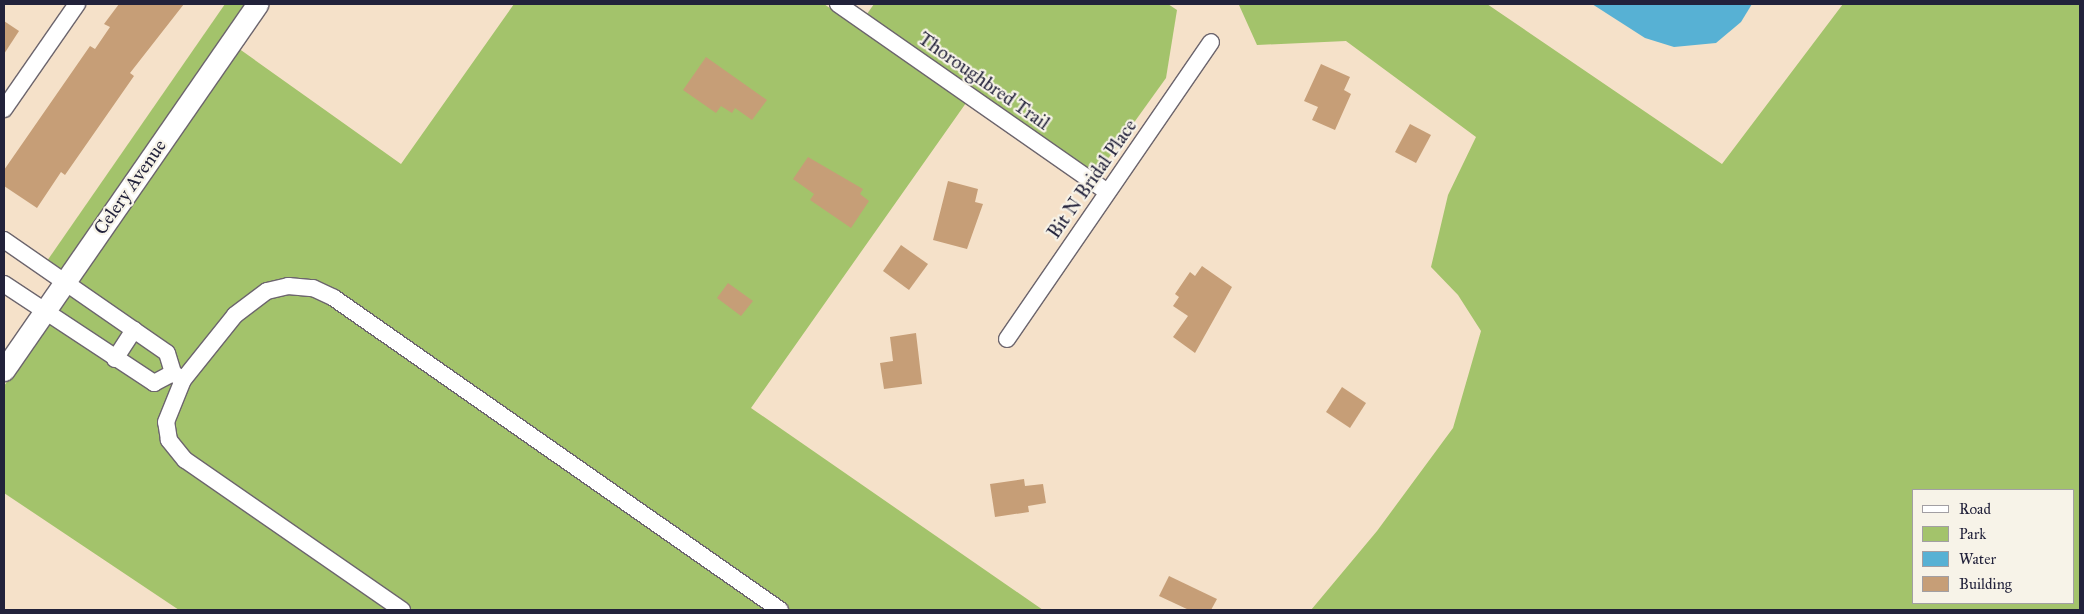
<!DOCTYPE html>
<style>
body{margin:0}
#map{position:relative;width:2084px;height:614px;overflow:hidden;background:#f5e1c9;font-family:"IM FELL Great Primer",serif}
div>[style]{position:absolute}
.green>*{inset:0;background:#a3c36b}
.water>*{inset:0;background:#57b1d4}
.building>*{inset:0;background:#c69e77}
.roads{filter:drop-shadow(1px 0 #6c656d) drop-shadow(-1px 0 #6c656d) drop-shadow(0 1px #6c656d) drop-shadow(0 -1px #6c656d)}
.minor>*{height:16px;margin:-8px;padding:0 8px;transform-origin:8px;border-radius:8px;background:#fff}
.major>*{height:21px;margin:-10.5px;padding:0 10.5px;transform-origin:10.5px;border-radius:10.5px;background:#fff}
span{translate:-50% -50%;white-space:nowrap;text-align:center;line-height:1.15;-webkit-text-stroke:4.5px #f7f3e8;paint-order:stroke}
.street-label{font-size:19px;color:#22223b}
.frame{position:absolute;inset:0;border:5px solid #22223b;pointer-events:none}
.legend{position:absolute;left:1912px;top:489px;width:162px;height:115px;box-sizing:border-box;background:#f7f3e8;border:1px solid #a29fa3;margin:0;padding:6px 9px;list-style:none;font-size:15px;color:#22223b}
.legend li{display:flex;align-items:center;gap:10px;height:25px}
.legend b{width:25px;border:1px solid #a29fa3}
</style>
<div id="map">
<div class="green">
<div style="clip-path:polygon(225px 4px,246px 4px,54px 280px,47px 261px)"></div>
<div style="clip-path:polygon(514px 4px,824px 4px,966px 103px,751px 408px,1043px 610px,179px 610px,4px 493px,4px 386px,238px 48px,401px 164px)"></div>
<div style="clip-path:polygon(874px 4px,1168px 4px,1177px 10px,1166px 78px,1097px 174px,867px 14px)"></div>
<div style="clip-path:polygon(evenodd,1487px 4px,1722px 164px,1843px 4px,2080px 4px,2080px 610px,1311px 610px,1377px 531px,1453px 428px,1481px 331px,1458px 295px,1431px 267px,1448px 195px,1476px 137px,1346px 41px,1257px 45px,1239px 5px,1487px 4px,2073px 490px,2073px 603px,1913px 603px,1913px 490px,2073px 490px)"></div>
</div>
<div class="water">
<div style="clip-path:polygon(1592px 4px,1752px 4px,1741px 22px,1716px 43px,1674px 47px,1645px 38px)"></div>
</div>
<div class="building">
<div style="clip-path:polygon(119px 4px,184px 4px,130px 73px,134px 76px,65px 175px,61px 172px,37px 208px,4px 186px,4px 170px,90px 46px,95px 49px,110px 27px,104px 24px)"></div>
<div style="clip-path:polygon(4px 21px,19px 31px,4px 54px)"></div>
<div style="clip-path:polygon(706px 57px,767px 100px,752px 120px,735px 108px,732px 113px,721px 106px,716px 113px,683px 90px)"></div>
<div style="clip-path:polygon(1321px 64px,1350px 77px,1344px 90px,1351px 94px,1335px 130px,1312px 120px,1318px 107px,1304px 101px)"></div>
<div style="clip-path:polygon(1410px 124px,1431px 135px,1416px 163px,1395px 152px)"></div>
<div style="clip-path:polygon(808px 157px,863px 189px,860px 194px,869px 201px,851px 228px,810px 200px,814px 194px,793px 179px)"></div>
<div style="clip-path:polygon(948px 181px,978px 189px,975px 202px,983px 204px,967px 249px,933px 240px)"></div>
<div style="clip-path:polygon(901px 245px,928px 264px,909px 290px,883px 271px)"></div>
<div style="clip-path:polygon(1202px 266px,1232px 287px,1195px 353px,1173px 337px,1188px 316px,1173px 306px,1179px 297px,1175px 294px,1190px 272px,1195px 276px)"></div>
<div style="clip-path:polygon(728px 283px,753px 301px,741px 316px,717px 298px)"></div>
<div style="clip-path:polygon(916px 333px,922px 384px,884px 389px,880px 363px,893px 361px,890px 337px)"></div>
<div style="clip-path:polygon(1342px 387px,1366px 403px,1350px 428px,1326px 412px)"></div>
<div style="clip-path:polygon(1024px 479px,1025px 486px,1043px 484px,1046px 503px,1028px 506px,1029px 512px,995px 517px,990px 484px)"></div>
<div style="clip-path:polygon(1169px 576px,1217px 599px,1211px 610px,1189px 610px,1159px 596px)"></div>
</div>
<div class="roads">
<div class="minor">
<div style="left:838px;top:4px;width:327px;rotate:34.9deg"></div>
<div style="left:4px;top:109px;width:128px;rotate:-55.2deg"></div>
<div style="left:4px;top:240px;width:198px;rotate:34.7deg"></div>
<div style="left:167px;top:353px;width:21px;rotate:73deg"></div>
<div style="left:173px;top:373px;width:12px;rotate:35deg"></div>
<div style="left:4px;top:284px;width:180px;rotate:33.4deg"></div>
<div style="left:154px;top:383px;width:21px;rotate:-28deg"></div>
<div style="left:1007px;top:339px;width:360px;rotate:-55.5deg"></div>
<div style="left:115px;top:359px;width:35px;rotate:-57deg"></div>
<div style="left:402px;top:610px;width:264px;rotate:-145.3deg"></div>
<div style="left:185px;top:460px;width:26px;rotate:-129deg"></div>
<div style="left:169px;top:440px;width:18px;rotate:-99deg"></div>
<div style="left:166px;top:422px;width:45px;rotate:-68deg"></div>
<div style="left:183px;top:380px;width:83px;rotate:-51.3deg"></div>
<div style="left:235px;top:315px;width:40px;rotate:-37deg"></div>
<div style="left:267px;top:291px;width:22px;rotate:-13deg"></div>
<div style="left:288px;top:286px;width:25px;rotate:5deg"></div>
<div style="left:313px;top:288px;width:23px;rotate:25deg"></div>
<div style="left:334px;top:298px;width:544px;rotate:34.97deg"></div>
</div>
<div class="major">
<div style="left:4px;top:370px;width:445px;rotate:-55.3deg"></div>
</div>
</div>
<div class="street-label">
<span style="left:984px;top:81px;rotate:35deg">Thoroughbred Trail</span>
<span style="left:1092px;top:179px;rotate:-55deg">Bit N Bridal Place</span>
<span style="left:130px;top:187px;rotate:-55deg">Celery Avenue</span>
</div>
<div class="frame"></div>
<ul class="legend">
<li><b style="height:6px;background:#fff"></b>Road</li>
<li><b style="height:14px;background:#a3c36b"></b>Park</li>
<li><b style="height:14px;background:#57b1d4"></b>Water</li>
<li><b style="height:14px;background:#c69e77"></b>Building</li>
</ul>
</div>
